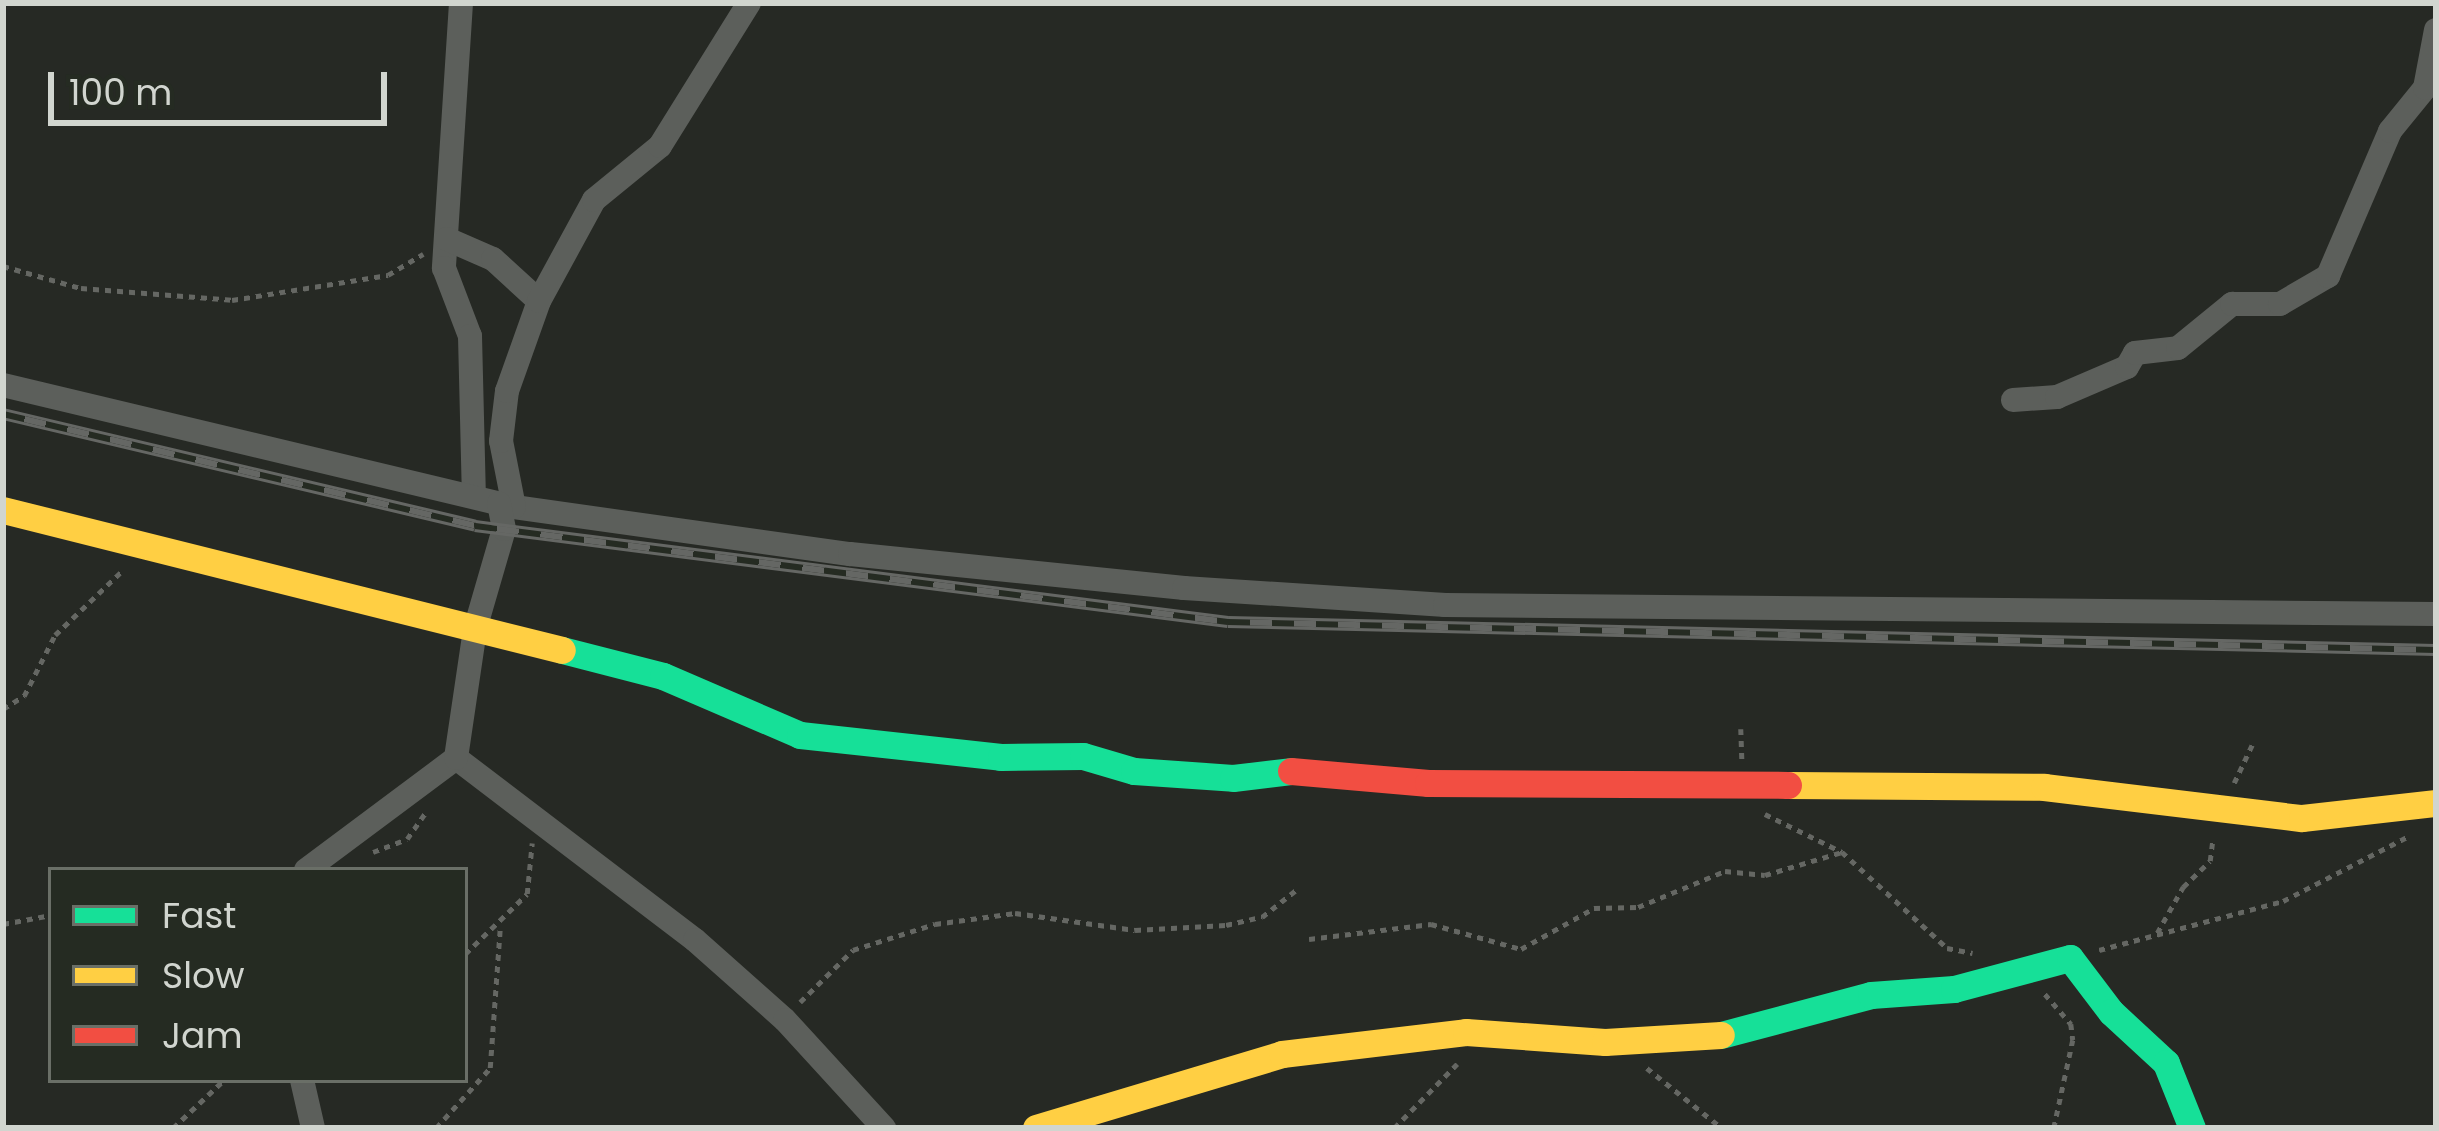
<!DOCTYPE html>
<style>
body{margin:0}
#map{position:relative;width:2439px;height:1131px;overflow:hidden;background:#262924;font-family:Poppins,sans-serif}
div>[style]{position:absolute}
.path>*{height:4.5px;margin-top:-2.25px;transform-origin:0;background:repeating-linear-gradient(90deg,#656763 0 6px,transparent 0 12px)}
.street>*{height:24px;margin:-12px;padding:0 12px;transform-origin:12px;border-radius:12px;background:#5c5f5b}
.fast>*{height:27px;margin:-13.5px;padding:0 13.5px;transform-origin:13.5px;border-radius:13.5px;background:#16e098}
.slow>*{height:27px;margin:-13.5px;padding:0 13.5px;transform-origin:13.5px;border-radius:13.5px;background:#ffcf43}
.jam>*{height:27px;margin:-13.5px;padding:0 13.5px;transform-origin:13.5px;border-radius:13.5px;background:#f24e42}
.rail>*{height:12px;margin-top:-6px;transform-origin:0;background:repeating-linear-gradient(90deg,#252b22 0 22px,#656764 0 44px);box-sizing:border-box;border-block:3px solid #656764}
span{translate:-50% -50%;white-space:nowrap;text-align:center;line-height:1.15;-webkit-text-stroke:9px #252b22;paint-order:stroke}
.frame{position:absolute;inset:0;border:6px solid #d1d5cf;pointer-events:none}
.legend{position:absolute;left:48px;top:867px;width:420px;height:216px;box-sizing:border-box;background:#252b22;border:3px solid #6a6f67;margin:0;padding:15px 21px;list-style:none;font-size:36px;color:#d1d5cf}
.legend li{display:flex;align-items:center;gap:24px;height:60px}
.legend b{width:60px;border:3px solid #6a6f67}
.scale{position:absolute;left:48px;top:72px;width:339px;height:54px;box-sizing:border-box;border:6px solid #d1d5cf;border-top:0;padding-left:15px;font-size:36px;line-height:42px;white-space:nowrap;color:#d1d5cf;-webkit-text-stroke:9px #252b22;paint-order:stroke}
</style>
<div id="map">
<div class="path">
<div style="left:3px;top:266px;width:81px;rotate:15.8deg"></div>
<div style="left:81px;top:288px;width:151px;rotate:4.5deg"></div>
<div style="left:232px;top:300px;width:158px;rotate:-9.1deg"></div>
<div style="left:388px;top:275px;width:41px;rotate:-31deg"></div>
<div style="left:3px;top:709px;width:25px;rotate:-32deg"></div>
<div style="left:24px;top:696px;width:68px;rotate:-63.1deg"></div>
<div style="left:55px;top:635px;width:91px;rotate:-43.7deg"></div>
<div style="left:1741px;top:729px;width:30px;rotate:88deg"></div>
<div style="left:2234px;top:783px;width:42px;rotate:-64.7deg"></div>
<div style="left:1765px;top:814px;width:86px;rotate:26.3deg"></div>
<div style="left:1842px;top:852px;width:142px;rotate:42.4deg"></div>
<div style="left:1947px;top:948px;width:26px;rotate:11deg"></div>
<div style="left:373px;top:852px;width:36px;rotate:-21deg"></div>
<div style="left:407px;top:839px;width:35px;rotate:-55deg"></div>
<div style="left:3px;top:924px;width:49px;rotate:-10.6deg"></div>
<div style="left:2157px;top:933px;width:53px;rotate:-60.5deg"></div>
<div style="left:2183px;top:887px;width:37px;rotate:-44deg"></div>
<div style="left:2210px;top:861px;width:23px;rotate:-83deg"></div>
<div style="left:1309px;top:939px;width:123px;rotate:-7deg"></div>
<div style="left:1431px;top:924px;width:93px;rotate:15.5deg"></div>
<div style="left:1521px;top:949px;width:84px;rotate:-29.3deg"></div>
<div style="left:1594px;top:908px;width:44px;rotate:-1.3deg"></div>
<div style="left:1638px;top:907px;width:94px;rotate:-22.5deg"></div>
<div style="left:1725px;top:871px;width:40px;rotate:5.7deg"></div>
<div style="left:1765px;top:875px;width:80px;rotate:-16.6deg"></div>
<div style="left:2099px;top:950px;width:190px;rotate:-14.9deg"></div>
<div style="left:2283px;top:901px;width:140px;rotate:-27.3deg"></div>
<div style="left:465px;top:954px;width:86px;rotate:-44.1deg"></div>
<div style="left:527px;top:894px;width:51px;rotate:-84.4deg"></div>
<div style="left:2045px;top:994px;width:40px;rotate:49deg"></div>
<div style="left:2071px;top:1024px;width:16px;rotate:83deg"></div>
<div style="left:2073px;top:1040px;width:90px;rotate:102.2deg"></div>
<div style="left:800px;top:1002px;width:74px;rotate:-44.5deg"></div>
<div style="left:853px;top:950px;width:86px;rotate:-17.6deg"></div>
<div style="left:935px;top:924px;width:81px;rotate:-7.8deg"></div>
<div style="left:1015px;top:913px;width:121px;rotate:8.1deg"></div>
<div style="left:1135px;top:930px;width:91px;rotate:-3.1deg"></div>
<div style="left:1226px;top:925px;width:37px;rotate:-13deg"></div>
<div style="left:1262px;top:917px;width:43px;rotate:-38.5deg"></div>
<div style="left:1647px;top:1068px;width:96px;rotate:38.7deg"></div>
<div style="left:173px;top:1128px;width:70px;rotate:-43.3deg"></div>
<div style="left:436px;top:1128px;width:81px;rotate:-48deg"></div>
<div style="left:490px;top:1068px;width:141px;rotate:-85.9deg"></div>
<div style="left:1394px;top:1128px;width:90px;rotate:-45.5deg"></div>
</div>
<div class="street">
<div style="left:461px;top:3px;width:266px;rotate:93.7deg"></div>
<div style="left:444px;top:268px;width:73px;rotate:69.1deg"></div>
<div style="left:470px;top:336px;width:160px;rotate:88.6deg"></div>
<div style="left:447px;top:239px;width:50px;rotate:23.5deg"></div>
<div style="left:493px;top:259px;width:62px;rotate:42.4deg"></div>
<div style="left:3px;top:385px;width:525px;rotate:13.43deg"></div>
<div style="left:514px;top:507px;width:339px;rotate:8deg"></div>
<div style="left:850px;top:554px;width:336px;rotate:5.8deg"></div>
<div style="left:1184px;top:588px;width:262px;rotate:3.7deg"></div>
<div style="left:1445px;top:605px;width:991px;rotate:0.52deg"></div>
<div style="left:2013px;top:400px;width:44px;rotate:-3.9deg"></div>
<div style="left:2057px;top:397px;width:76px;rotate:-23.2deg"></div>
<div style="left:2127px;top:367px;width:16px;rotate:-60deg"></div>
<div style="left:2135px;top:353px;width:43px;rotate:-6.6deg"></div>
<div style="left:2178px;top:348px;width:70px;rotate:-39.2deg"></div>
<div style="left:2232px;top:304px;width:48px"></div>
<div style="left:2280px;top:304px;width:56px;rotate:-30.3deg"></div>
<div style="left:2328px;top:276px;width:158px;rotate:-66.8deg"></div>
<div style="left:2390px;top:131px;width:55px;rotate:-50.9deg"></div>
<div style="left:2425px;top:88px;width:59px;rotate:-79.3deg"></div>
<div style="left:514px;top:507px;width:67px;rotate:-101.1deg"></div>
<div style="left:501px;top:441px;width:50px;rotate:-83.2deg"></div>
<div style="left:507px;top:391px;width:96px;rotate:-70.4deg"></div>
<div style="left:539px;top:301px;width:115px;rotate:-61.4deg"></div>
<div style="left:594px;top:200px;width:85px;rotate:-39.3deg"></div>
<div style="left:660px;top:146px;width:168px;rotate:-58.1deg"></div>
<div style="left:456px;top:758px;width:300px;rotate:37.3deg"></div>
<div style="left:695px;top:940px;width:120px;rotate:41.6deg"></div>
<div style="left:785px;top:1020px;width:147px;rotate:47.5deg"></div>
<div style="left:306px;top:870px;width:187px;rotate:-36.7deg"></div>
<div style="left:456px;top:758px;width:130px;rotate:-81.6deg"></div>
<div style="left:475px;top:629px;width:104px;rotate:-73.8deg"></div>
<div style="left:504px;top:529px;width:26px;rotate:-101deg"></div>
<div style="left:302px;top:1080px;width:49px;rotate:77.1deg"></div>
</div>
<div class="fast">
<div style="left:562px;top:650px;width:104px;rotate:14.4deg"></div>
<div style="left:663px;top:676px;width:149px;rotate:23.3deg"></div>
<div style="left:800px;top:735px;width:202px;rotate:6.2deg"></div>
<div style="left:1001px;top:757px;width:82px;rotate:-0.7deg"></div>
<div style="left:1083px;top:756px;width:53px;rotate:16.4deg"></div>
<div style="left:1134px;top:771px;width:99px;rotate:4deg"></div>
<div style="left:1233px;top:778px;width:58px;rotate:-6.9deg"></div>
<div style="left:1721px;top:1035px;width:155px;rotate:-14.9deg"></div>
<div style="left:1871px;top:995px;width:83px;rotate:-4.1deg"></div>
<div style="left:1954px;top:989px;width:120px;rotate:-15deg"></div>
<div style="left:2070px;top:958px;width:68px;rotate:52.8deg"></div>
<div style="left:2111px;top:1012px;width:75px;rotate:42.8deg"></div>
<div style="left:2166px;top:1063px;width:70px;rotate:68.2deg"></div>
</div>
<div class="slow">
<div style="left:3px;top:510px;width:576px;rotate:14.06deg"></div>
<div style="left:1788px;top:785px;width:256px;rotate:0.4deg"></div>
<div style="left:2044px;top:787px;width:260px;rotate:6.9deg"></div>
<div style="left:2302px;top:818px;width:135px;rotate:-6.4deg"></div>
<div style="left:1036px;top:1128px;width:257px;rotate:-16.7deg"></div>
<div style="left:1282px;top:1054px;width:185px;rotate:-6.8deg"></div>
<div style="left:1466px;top:1032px;width:139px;rotate:4.1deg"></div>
<div style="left:1605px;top:1042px;width:116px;rotate:-3.5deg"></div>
</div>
<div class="jam">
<div style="left:1291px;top:771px;width:138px;rotate:5deg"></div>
<div style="left:1428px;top:783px;width:360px;rotate:0.3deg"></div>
</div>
<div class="rail">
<div style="left:3px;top:414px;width:485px;rotate:13.3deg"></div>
<div style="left:475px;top:526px;width:759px;rotate:7.27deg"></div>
<div style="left:1228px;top:622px;width:1208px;rotate:1.33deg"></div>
</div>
<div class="frame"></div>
<ul class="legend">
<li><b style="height:15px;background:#16e098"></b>Fast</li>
<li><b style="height:15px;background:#ffcf43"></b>Slow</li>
<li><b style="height:15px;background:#f24e42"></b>Jam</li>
</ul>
<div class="scale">100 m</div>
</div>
